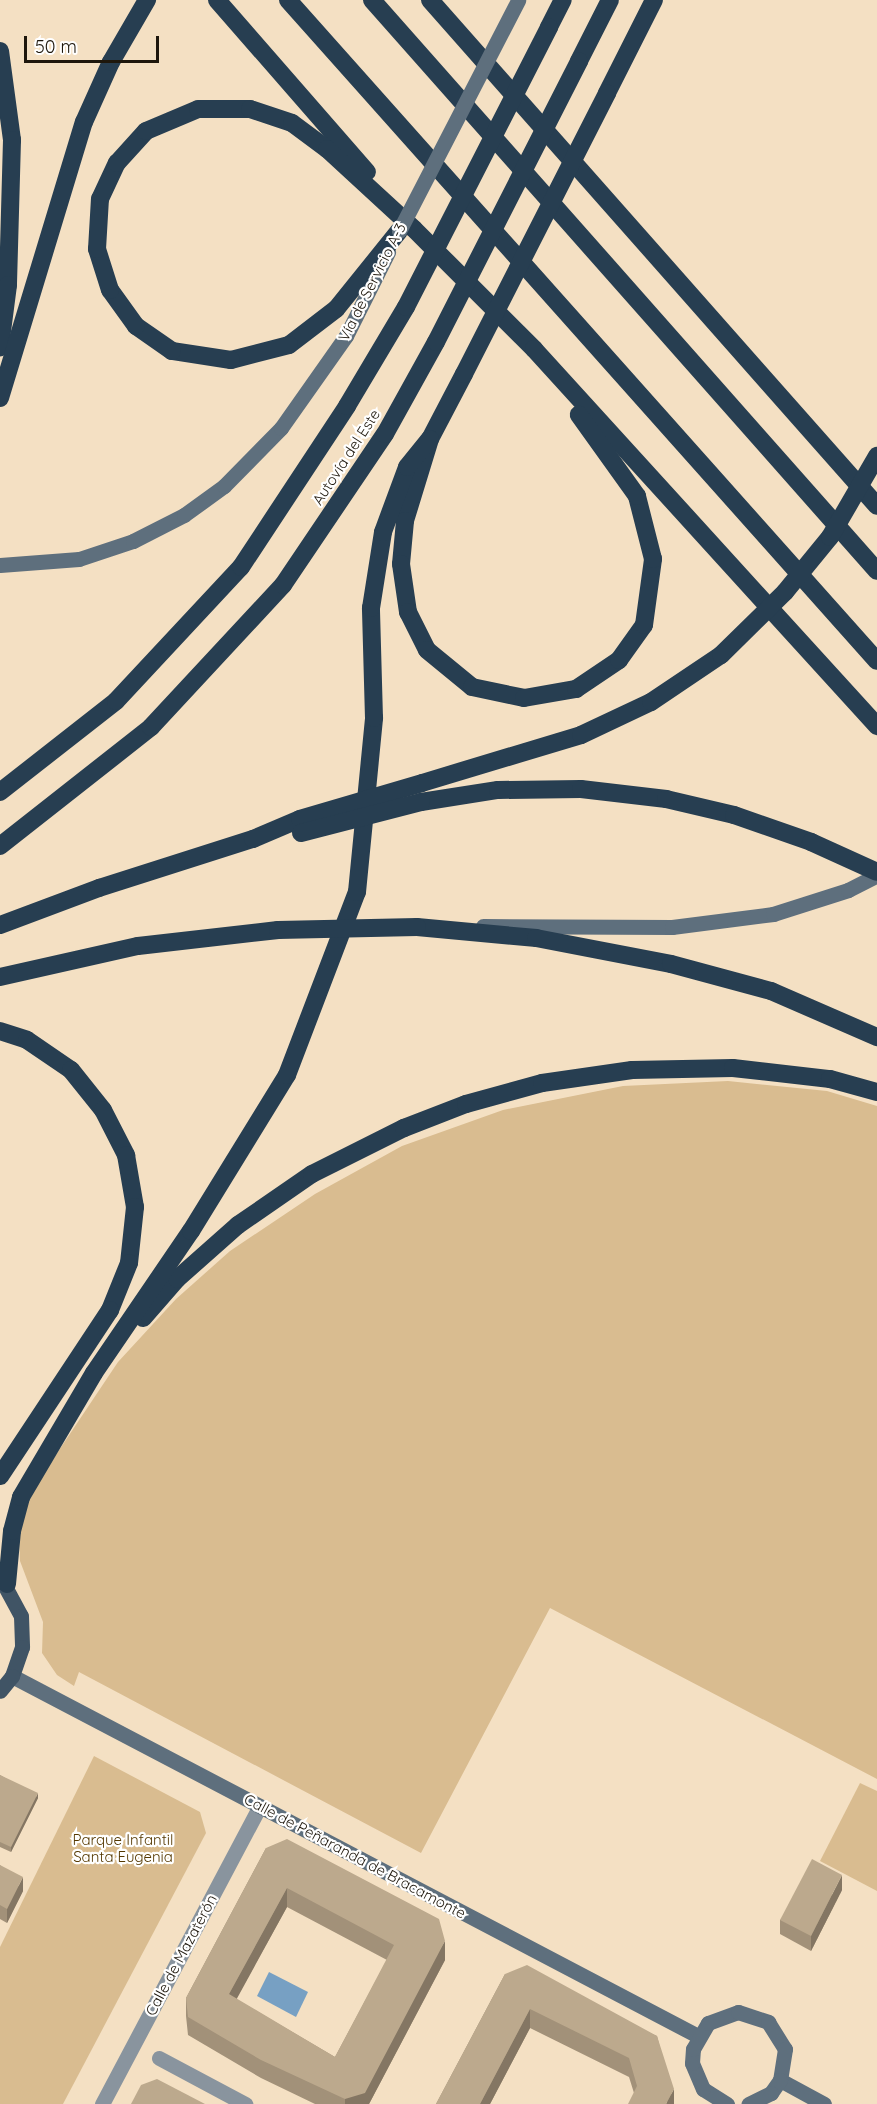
<!DOCTYPE html>
<meta charset="utf-8">
<style>
body{margin:0}
#map{position:relative;width:877px;height:2104px;overflow:hidden;background:#f4e0c3;font-family:Quicksand,sans-serif}
div>[style]{position:absolute}
.green>*{inset:0;background:#d9bc90}
.water>*{inset:0;background:#77a0c3}
.street>*{height:15px;margin:-7.5px;padding:0 7.5px;transform-origin:7.5px;border-radius:7.5px;background:#89949e}
.secondary>*{height:15px;margin:-7.5px;padding:0 7.5px;transform-origin:7.5px;border-radius:7.5px;background:#5e6f7d}
.primary>*{height:15px;margin:-7.5px;padding:0 7.5px;transform-origin:7.5px;border-radius:7.5px;background:#405465}
.highway>*{height:18px;margin:-9px;padding:0 9px;transform-origin:9px;border-radius:9px;background:#273e51}
.secondary-bridge>*{height:15px;margin:-7.5px;padding:0 7.5px;transform-origin:7.5px;border-radius:7.5px;background:#5e6f7d}
.highway-bridge>*{height:18px;margin:-9px;padding:0 9px;transform-origin:9px;border-radius:9px;background:#273e51}
.wall>*{inset:0;background:#a29179}
.shaded-wall>*{inset:0;background:#847663}
.building>*{inset:0;background:#bca98d}
span{translate:-50% -50%;white-space:nowrap;text-align:center;line-height:1.15;-webkit-text-stroke:4.5px #fff;paint-order:stroke}
.street-label{font-size:15px;color:#1e170c}
.park-label{font-size:15px;color:#553800}
.scale{position:absolute;left:24px;top:36px;width:135px;height:27px;box-sizing:border-box;border:3px solid #1e170c;border-top:0;padding-left:8px;font-size:18px;line-height:21px;white-space:nowrap;color:#1e170c;-webkit-text-stroke:4px #fff;paint-order:stroke}
</style>
<div id="map">
<div class="green">
<div style="clip-path:polygon(728px 1081px,827px 1091px,877px 1106px,877px 1779px,550px 1608px,421px 1853px,79px 1672px,74px 1686px,57px 1675px,42px 1653px,43px 1622px,20px 1561px,19px 1532px,27px 1498px,118px 1362px,176px 1299px,230px 1251px,315px 1194px,402px 1146px,503px 1110px,623px 1086px)"></div>
<div style="clip-path:polygon(94px 1756px,200px 1812px,206px 1833px,63px 2104px,0 2104px,0 1947px)"></div>
<div style="clip-path:polygon(860px 1783px,877px 1791px,877px 1891px,820px 1861px)"></div>
</div>
<div class="water">
<div style="clip-path:polygon(269px 1972px,308px 1992px,296px 2017px,257px 1996px)"></div>
</div>
<div class="street">
<div style="left:159px;top:2058px;width:98px;rotate:28.1deg"></div>
<div style="left:102px;top:2104px;width:337px;rotate:-62.1deg"></div>
</div>
<div class="secondary">
<div style="left:0;top:565px;width:79px;rotate:-4.3deg"></div>
<div style="left:79px;top:559px;width:57px;rotate:-18.4deg"></div>
<div style="left:133px;top:541px;width:57px;rotate:-27deg"></div>
<div style="left:184px;top:515px;width:49px;rotate:-35.9deg"></div>
<div style="left:224px;top:486px;width:81px;rotate:-45.5deg"></div>
<div style="left:281px;top:428px;width:113px;rotate:-54.8deg"></div>
<div style="left:346px;top:336px;width:94px;rotate:-63.4deg"></div>
<div style="left:483px;top:926px;width:189px;rotate:0.3deg"></div>
<div style="left:672px;top:927px;width:102px;rotate:-7.3deg"></div>
<div style="left:773px;top:914px;width:79px;rotate:-17.7deg"></div>
<div style="left:848px;top:890px;width:33px;rotate:-27deg"></div>
<div style="left:12px;top:1676px;width:775px;rotate:27.69deg"></div>
<div style="left:780px;top:2080px;width:50px;rotate:28.6deg"></div>
<div style="left:727px;top:2104px;width:28px;rotate:-148deg"></div>
<div style="left:703px;top:2089px;width:28px;rotate:-113deg"></div>
<div style="left:692px;top:2063px;width:14px;rotate:-86deg"></div>
<div style="left:693px;top:2049px;width:30px;rotate:-60deg"></div>
<div style="left:708px;top:2023px;width:32px;rotate:-20deg"></div>
<div style="left:738px;top:2012px;width:32px;rotate:18deg"></div>
<div style="left:768px;top:2022px;width:32px;rotate:58deg"></div>
<div style="left:785px;top:2049px;width:31px;rotate:99deg"></div>
<div style="left:780px;top:2080px;width:16px;rotate:125deg"></div>
<div style="left:771px;top:2093px;width:25px;rotate:154deg"></div>
</div>
<div class="primary">
<div style="left:0;top:1577px;width:44px;rotate:61.7deg"></div>
<div style="left:21px;top:1616px;width:31px;rotate:88deg"></div>
<div style="left:22px;top:1647px;width:31px;rotate:109deg"></div>
<div style="left:12px;top:1676px;width:19px;rotate:129deg"></div>
</div>
<div class="highway">
<div style="left:217px;top:0;width:228px;rotate:48.9deg"></div>
<div style="left:288px;top:0;width:885px;rotate:48.3deg"></div>
<div style="left:372px;top:0;width:762px;rotate:48.51deg"></div>
<div style="left:430px;top:0;width:675px;rotate:48.54deg"></div>
<div style="left:549px;top:27px;width:30px;rotate:-63deg"></div>
<div style="left:0;top:51px;width:90px;rotate:82.3deg"></div>
<div style="left:12px;top:140px;width:145px;rotate:91.6deg"></div>
<div style="left:8px;top:285px;width:63px;rotate:97.4deg"></div>
<div style="left:579px;top:61px;width:68px;rotate:-63.1deg"></div>
<div style="left:607px;top:93px;width:104px;rotate:-63.2deg"></div>
<div style="left:399px;top:231px;width:100px;rotate:128.9deg"></div>
<div style="left:336px;top:309px;width:59px;rotate:142.5deg"></div>
<div style="left:289px;top:345px;width:60px;rotate:165.5deg"></div>
<div style="left:231px;top:360px;width:60px;rotate:-171.3deg"></div>
<div style="left:172px;top:351px;width:44px;rotate:-145.2deg"></div>
<div style="left:136px;top:326px;width:44px;rotate:-125.8deg"></div>
<div style="left:110px;top:290px;width:43px;rotate:-107.6deg"></div>
<div style="left:97px;top:249px;width:50px;rotate:-86.6deg"></div>
<div style="left:100px;top:199px;width:40px;rotate:-65deg"></div>
<div style="left:117px;top:163px;width:43px;rotate:-47.8deg"></div>
<div style="left:146px;top:131px;width:56px;rotate:-22.9deg"></div>
<div style="left:198px;top:109px;width:52px"></div>
<div style="left:250px;top:109px;width:44px;rotate:18.4deg"></div>
<div style="left:292px;top:123px;width:44px;rotate:36.6deg"></div>
<div style="left:327px;top:149px;width:118px;rotate:42.6deg"></div>
<div style="left:414px;top:229px;width:170px;rotate:45deg"></div>
<div style="left:534px;top:349px;width:510px;rotate:47.7deg"></div>
<div style="left:464px;top:374px;width:73px;rotate:117.6deg"></div>
<div style="left:430px;top:439px;width:86px;rotate:107deg"></div>
<div style="left:405px;top:521px;width:43px;rotate:95.3deg"></div>
<div style="left:401px;top:564px;width:49px;rotate:81.7deg"></div>
<div style="left:408px;top:612px;width:42px;rotate:63.4deg"></div>
<div style="left:427px;top:650px;width:58px;rotate:39.4deg"></div>
<div style="left:472px;top:687px;width:53px;rotate:11.9deg"></div>
<div style="left:524px;top:698px;width:53px;rotate:-9.8deg"></div>
<div style="left:576px;top:689px;width:52px;rotate:-34deg"></div>
<div style="left:619px;top:660px;width:43px;rotate:-54.5deg"></div>
<div style="left:644px;top:625px;width:67px;rotate:-82.2deg"></div>
<div style="left:653px;top:559px;width:65px;rotate:-104.3deg"></div>
<div style="left:637px;top:496px;width:100px;rotate:-125.6deg"></div>
<div style="left:0;top:398px;width:288px;rotate:-73.1deg"></div>
<div style="left:84px;top:122px;width:66px;rotate:-65.8deg"></div>
<div style="left:111px;top:62px;width:72px;rotate:-59.9deg"></div>
<div style="left:422px;top:783px;width:166px;rotate:-16.8deg"></div>
<div style="left:581px;top:735px;width:77px;rotate:-25.2deg"></div>
<div style="left:651px;top:702px;width:84px;rotate:-33.9deg"></div>
<div style="left:0;top:792px;width:147px;rotate:-38.1deg"></div>
<div style="left:116px;top:701px;width:183px;rotate:-47deg"></div>
<div style="left:241px;top:567px;width:193px;rotate:-56.6deg"></div>
<div style="left:347px;top:406px;width:115px;rotate:-59.2deg"></div>
<div style="left:421px;top:802px;width:78px;rotate:-8.9deg"></div>
<div style="left:498px;top:790px;width:83px;rotate:-0.7deg"></div>
<div style="left:581px;top:789px;width:86px;rotate:6.7deg"></div>
<div style="left:666px;top:799px;width:70px;rotate:13.2deg"></div>
<div style="left:734px;top:815px;width:82px;rotate:19.3deg"></div>
<div style="left:811px;top:842px;width:72px;rotate:24.4deg"></div>
<div style="left:0;top:846px;width:192px;rotate:-38.2deg"></div>
<div style="left:151px;top:727px;width:194px;rotate:-47.1deg"></div>
<div style="left:283px;top:585px;width:182px;rotate:-56deg"></div>
<div style="left:385px;top:434px;width:105px;rotate:-61deg"></div>
<div style="left:0;top:925px;width:106px;rotate:-20.5deg"></div>
<div style="left:99px;top:888px;width:162px;rotate:-17.7deg"></div>
<div style="left:253px;top:839px;width:51px;rotate:-23.1deg"></div>
<div style="left:417px;top:927px;width:120px;rotate:5.3deg"></div>
<div style="left:536px;top:938px;width:137px;rotate:10.9deg"></div>
<div style="left:671px;top:964px;width:104px;rotate:15.1deg"></div>
<div style="left:771px;top:991px;width:116px;rotate:23.5deg"></div>
<div style="left:0;top:977px;width:141px;rotate:-12.7deg"></div>
<div style="left:138px;top:946px;width:141px;rotate:-6.5deg"></div>
<div style="left:0;top:1031px;width:28px;rotate:18deg"></div>
<div style="left:27px;top:1040px;width:53px;rotate:34.3deg"></div>
<div style="left:71px;top:1070px;width:51px;rotate:51.3deg"></div>
<div style="left:103px;top:1110px;width:51px;rotate:62.9deg"></div>
<div style="left:126px;top:1155px;width:53px;rotate:80.2deg"></div>
<div style="left:135px;top:1207px;width:56px;rotate:96.1deg"></div>
<div style="left:129px;top:1263px;width:51px;rotate:112deg"></div>
<div style="left:110px;top:1310px;width:199px;rotate:123.5deg"></div>
<div style="left:143px;top:1318px;width:52px;rotate:-48.9deg"></div>
<div style="left:177px;top:1279px;width:81px;rotate:-41.5deg"></div>
<div style="left:238px;top:1225px;width:90px;rotate:-34.6deg"></div>
<div style="left:312px;top:1174px;width:103px;rotate:-26.6deg"></div>
<div style="left:404px;top:1128px;width:66px;rotate:-21.2deg"></div>
<div style="left:466px;top:1104px;width:79px;rotate:-15.4deg"></div>
<div style="left:542px;top:1083px;width:91px;rotate:-8.2deg"></div>
<div style="left:632px;top:1070px;width:101px;rotate:-1.1deg"></div>
<div style="left:733px;top:1068px;width:98px;rotate:6.5deg"></div>
<div style="left:830px;top:1079px;width:49px;rotate:15.5deg"></div>
<div style="left:7px;top:1584px;width:53px;rotate:-84.6deg"></div>
<div style="left:12px;top:1531px;width:35px;rotate:-75deg"></div>
<div style="left:21px;top:1497px;width:144px;rotate:-59.5deg"></div>
<div style="left:94px;top:1373px;width:172px;rotate:-55.7deg"></div>
<div style="left:191px;top:1231px;width:183px;rotate:-58.4deg"></div>
<div style="left:287px;top:1075px;width:196px;rotate:-69.1deg"></div>
<div style="left:357px;top:892px;width:175px;rotate:-84.4deg"></div>
<div style="left:374px;top:718px;width:110px;rotate:-91.6deg"></div>
<div style="left:371px;top:608px;width:77px;rotate:-81deg"></div>
<div style="left:383px;top:532px;width:69px;rotate:-69.7deg"></div>
<div style="left:407px;top:467px;width:36px;rotate:-51deg"></div>
</div>
<div class="secondary-bridge">
<div style="left:399px;top:231px;width:260px;rotate:-62.7deg"></div>
</div>
<div class="highway-bridge">
<div style="left:406px;top:307px;width:314px;rotate:-62.9deg"></div>
<div style="left:436px;top:342px;width:315px;rotate:-63deg"></div>
<div style="left:464px;top:374px;width:315px;rotate:-63deg"></div>
<div style="left:721px;top:655px;width:90px;rotate:-44.5deg"></div>
<div style="left:785px;top:592px;width:71px;rotate:-50.7deg"></div>
<div style="left:830px;top:537px;width:94px;rotate:-59.9deg"></div>
<div style="left:300px;top:819px;width:127px;rotate:-16.4deg"></div>
<div style="left:301px;top:833px;width:124px;rotate:-14.5deg"></div>
<div style="left:278px;top:930px;width:139px;rotate:-1.2deg"></div>
</div>
<div class="wall">
<div style="clip-path:polygon(0 1775px,38px 1798px,11px 1852px,0 1847px)"></div>
<div style="clip-path:polygon(evenodd,266px 1848px,445px 1960px,369px 2104px,315px 2104px,261px 2078px,188px 2035px,186px 2016px,186px 1998px,266px 1848px,287px 1907px,387px 1960px,335px 2057px,236px 1999px,287px 1907px)"></div>
<div style="clip-path:polygon(0 1865px,23px 1891px,7px 1923px,0 1919px)"></div>
<div style="clip-path:polygon(842px 1890px,811px 1951px,780px 1934px,780px 1920px)"></div>
<div style="clip-path:polygon(505px 1974px,657px 2036px,674px 2104px,634px 2093px,629px 2077px,530px 2028px,490px 2104px,436px 2104px)"></div>
</div>
<div class="shaded-wall">
<div style="clip-path:polygon(38px 1793px,38px 1798px,11px 1852px,11px 1847px)"></div>
<div style="clip-path:polygon(842px 1875px,842px 1890px,811px 1951px,811px 1936px)"></div>
<div style="clip-path:polygon(23px 1877px,23px 1891px,7px 1923px,7px 1909px)"></div>
<div style="clip-path:polygon(287px 1888px,287px 1907px,229px 2013px,229px 1994px)"></div>
<div style="clip-path:polygon(445px 1941px,445px 1960px,369px 2104px,345px 2104px,345px 2099px)"></div>
<div style="clip-path:polygon(530px 2009px,530px 2028px,490px 2104px,480px 2104px)"></div>
<div style="clip-path:polygon(674px 2089px,674px 2104px,666px 2104px)"></div>
</div>
<div class="building">
<div style="clip-path:polygon(0 1775px,38px 1793px,11px 1847px,0 1842px)"></div>
<div style="clip-path:polygon(evenodd,287px 1839px,439px 1919px,445px 1941px,365px 2093px,345px 2099px,261px 2060px,188px 2017px,186px 1998px,266px 1848px,287px 1839px,287px 1888px,394px 1945px,335px 2057px,229px 1994px,287px 1888px)"></div>
<div style="clip-path:polygon(812px 1859px,842px 1875px,811px 1936px,780px 1920px)"></div>
<div style="clip-path:polygon(0 1865px,23px 1877px,7px 1909px,0 1905px)"></div>
<div style="clip-path:polygon(527px 1965px,657px 2036px,674px 2089px,666px 2104px,628px 2104px,637px 2086px,629px 2058px,530px 2009px,480px 2104px,436px 2104px,505px 1974px)"></div>
<div style="clip-path:polygon(157px 2079px,205px 2104px,131px 2104px,141px 2085px)"></div>
</div>
<div class="street-label">
<span style="left:372px;top:282px;rotate:-63deg">Vía de Servicio A-3</span>
<span style="left:346px;top:457px;rotate:-57deg">Autovía del Este</span>
<span style="left:355px;top:1856px;rotate:28deg">Calle de Peñaranda de Bracamonte</span>
<span style="left:181px;top:1955px;rotate:-62deg">Calle de Mazaterón</span>
</div>
<div class="park-label">
<span style="left:123px;top:1848px">Parque Infantil<br>Santa Eugenia</span>
</div>
<div class="scale">50 m</div>
</div>
